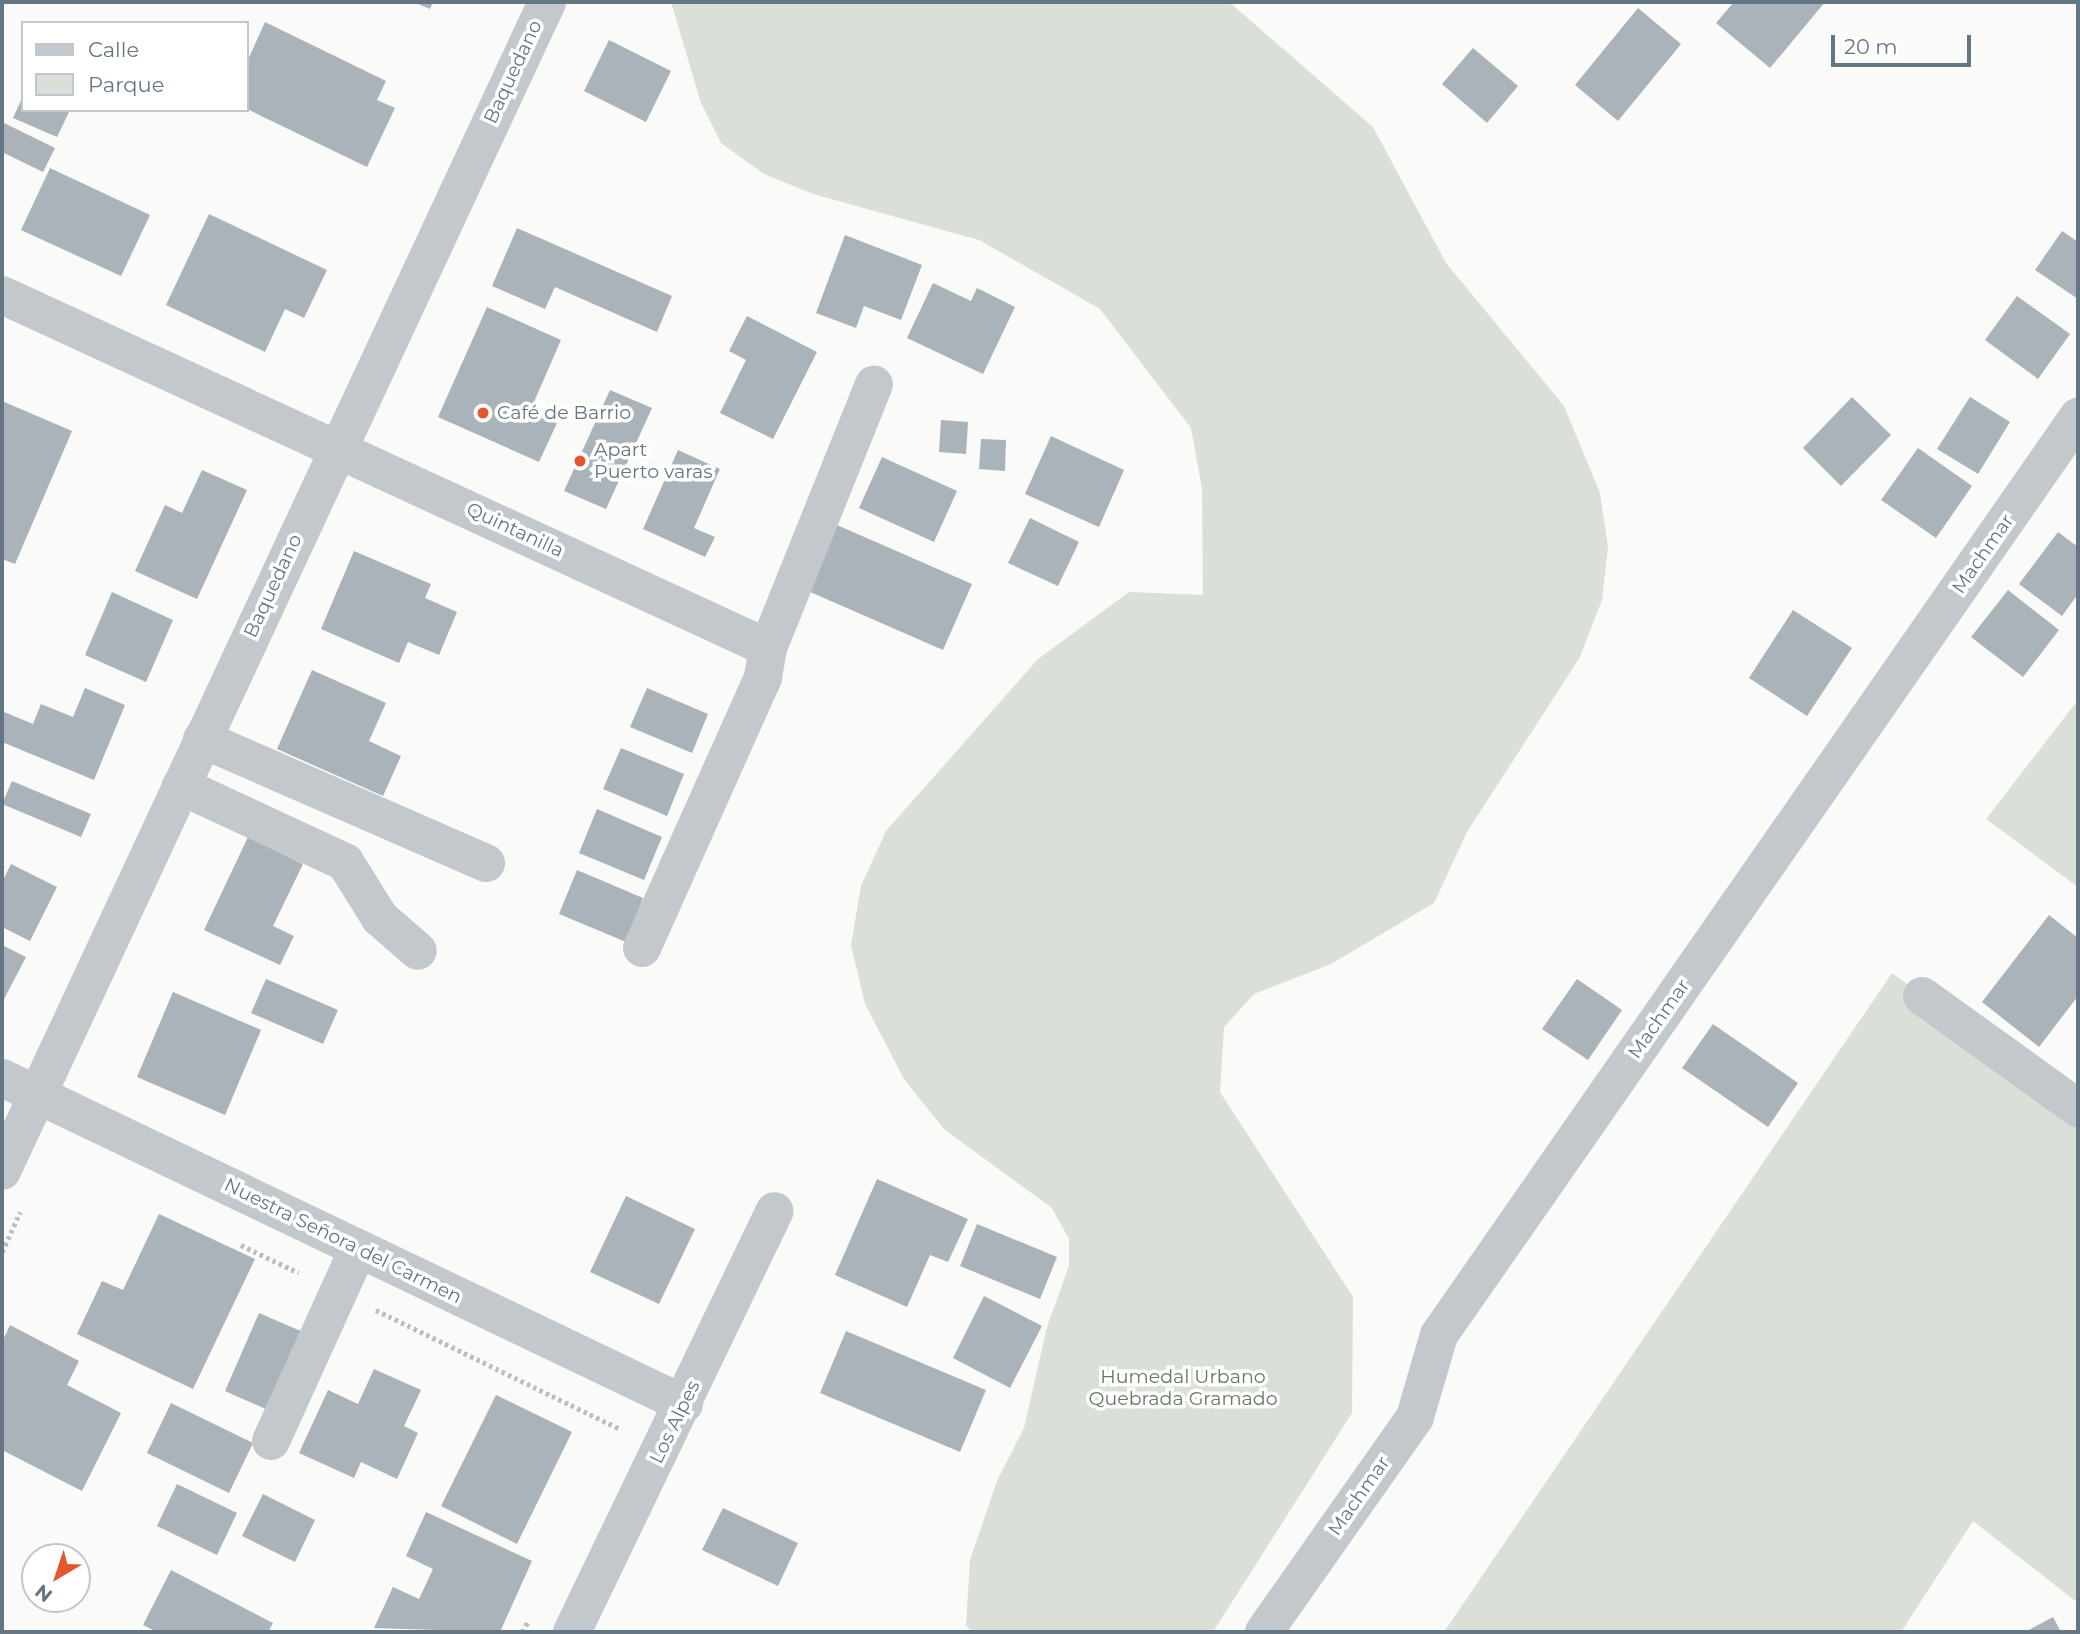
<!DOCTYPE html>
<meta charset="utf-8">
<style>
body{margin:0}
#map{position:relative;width:2080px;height:1634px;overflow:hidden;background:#fafaf8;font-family:Montserrat,sans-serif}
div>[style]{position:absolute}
.green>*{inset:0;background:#dadfd7}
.building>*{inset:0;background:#aab3b9}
.path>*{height:4.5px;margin-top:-2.25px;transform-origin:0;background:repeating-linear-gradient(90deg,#bbbfc2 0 3.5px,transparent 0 7px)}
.minor>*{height:38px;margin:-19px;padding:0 19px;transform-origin:19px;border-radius:19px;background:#c3c8cc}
.dots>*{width:19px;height:19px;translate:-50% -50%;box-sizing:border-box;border:4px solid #fff;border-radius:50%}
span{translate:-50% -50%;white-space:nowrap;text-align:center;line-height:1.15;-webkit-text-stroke:7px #fff;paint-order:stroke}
.street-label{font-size:19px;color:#657683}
.poi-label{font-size:19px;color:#657683}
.left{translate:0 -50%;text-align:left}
.park-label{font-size:19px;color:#687a64}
.frame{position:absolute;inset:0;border:4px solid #657683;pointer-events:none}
.legend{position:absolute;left:21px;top:21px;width:228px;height:91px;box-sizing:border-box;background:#fff;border:2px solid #c1c8cd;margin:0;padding:9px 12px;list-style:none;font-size:21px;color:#657683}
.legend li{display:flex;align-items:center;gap:14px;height:35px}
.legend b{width:35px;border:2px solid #c1c8cd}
.north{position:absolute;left:21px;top:1543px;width:70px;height:70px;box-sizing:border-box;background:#fff;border:2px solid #c1c8cd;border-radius:50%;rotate:219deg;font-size:19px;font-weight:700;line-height:28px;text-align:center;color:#657683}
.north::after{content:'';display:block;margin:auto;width:24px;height:32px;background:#e4572e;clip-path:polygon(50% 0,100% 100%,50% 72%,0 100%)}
.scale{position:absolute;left:1831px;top:35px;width:140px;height:32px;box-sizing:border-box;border:4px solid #657683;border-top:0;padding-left:9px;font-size:21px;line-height:24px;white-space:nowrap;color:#657683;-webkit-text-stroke:5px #fff;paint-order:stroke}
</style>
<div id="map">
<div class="green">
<div style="clip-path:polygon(671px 2px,1229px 2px,1373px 127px,1446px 263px,1564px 406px,1600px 493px,1608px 547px,1602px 600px,1580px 657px,1467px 832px,1434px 903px,1331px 964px,1254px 994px,1224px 1027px,1220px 1092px,1353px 1297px,1352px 1413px,1213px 1632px,972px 1632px,966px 1625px,970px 1560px,997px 1481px,1024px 1428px,1047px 1327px,1069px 1266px,1069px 1239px,1052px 1208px,944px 1129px,904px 1079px,865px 1004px,851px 945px,861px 886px,886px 831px,1038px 659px,1129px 592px,1203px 595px,1202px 489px,1191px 428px,1100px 309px,979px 240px,813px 194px,764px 174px,721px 143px,701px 103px)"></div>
<div style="clip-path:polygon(2078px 700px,2078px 887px,1986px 819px)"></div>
<div style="clip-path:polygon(1892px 973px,2078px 1112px,2078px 1603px,1973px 1521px,1901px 1632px,1444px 1632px)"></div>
</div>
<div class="building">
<div style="clip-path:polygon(413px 2px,433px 2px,430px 9px)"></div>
<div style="clip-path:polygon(1734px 2px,1825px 2px,1770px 68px,1716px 23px)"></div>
<div style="clip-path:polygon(1638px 8px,1681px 44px,1618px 121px,1575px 85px)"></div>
<div style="clip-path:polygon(265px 22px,386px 81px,377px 100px,395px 108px,367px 167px,247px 109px,247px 62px)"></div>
<div style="clip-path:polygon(609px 40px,671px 71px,646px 122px,584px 91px)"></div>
<div style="clip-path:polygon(1473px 48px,1518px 86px,1487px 123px,1442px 84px)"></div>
<div style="clip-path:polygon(23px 96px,23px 110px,70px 110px,57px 137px,13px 118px)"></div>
<div style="clip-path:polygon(2px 122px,55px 148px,43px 172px,4px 153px,2px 158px)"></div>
<div style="clip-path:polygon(50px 168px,150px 215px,121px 276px,21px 230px)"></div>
<div style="clip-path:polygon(209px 214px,327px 270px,304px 318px,285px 309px,265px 352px,166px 305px)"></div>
<div style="clip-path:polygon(517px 228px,672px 296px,657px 332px,555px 287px,545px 309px,492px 286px)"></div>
<div style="clip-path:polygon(2062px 231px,2078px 242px,2078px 299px,2035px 270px)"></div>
<div style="clip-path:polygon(845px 235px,922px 265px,901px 320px,864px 306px,856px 328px,816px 313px)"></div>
<div style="clip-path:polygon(933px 283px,971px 301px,977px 288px,1015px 307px,983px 374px,907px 338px)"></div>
<div style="clip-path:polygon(2017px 296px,2070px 334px,2038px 379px,1985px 340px)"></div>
<div style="clip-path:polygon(487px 307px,561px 340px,530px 411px,557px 423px,539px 462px,438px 417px)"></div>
<div style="clip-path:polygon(747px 316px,817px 352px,773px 439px,720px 413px,746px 360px,729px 351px)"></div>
<div style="clip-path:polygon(610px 390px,652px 408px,606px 509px,564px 491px)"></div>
<div style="clip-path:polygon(1852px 397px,1891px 435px,1841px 486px,1803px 448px)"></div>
<div style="clip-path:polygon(1970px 397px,2010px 422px,1978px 474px,1937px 449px)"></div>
<div style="clip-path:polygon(2px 401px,72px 431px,15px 564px,2px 559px)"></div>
<div style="clip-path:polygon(941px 420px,968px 422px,966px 454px,939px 452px)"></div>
<div style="clip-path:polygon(1051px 436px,1124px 470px,1099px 527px,1025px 494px)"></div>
<div style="clip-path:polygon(981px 439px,1006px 440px,1005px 471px,979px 469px)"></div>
<div style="clip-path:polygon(1918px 448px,1972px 486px,1936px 538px,1881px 500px)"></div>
<div style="clip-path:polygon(678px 450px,720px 469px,694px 528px,715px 537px,705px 557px,643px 529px)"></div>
<div style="clip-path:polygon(882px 457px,957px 491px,934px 542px,859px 508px)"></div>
<div style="clip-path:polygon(202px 470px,247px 490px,197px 599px,135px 571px,165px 505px,182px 513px)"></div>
<div style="clip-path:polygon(1030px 518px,1079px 542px,1058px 586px,1008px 563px)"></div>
<div style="clip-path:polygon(830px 522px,972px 584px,943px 650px,801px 588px)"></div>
<div style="clip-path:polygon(2058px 532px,2078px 547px,2078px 594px,2062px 616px,2019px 584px)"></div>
<div style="clip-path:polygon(354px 551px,431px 584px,425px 598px,457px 612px,439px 655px,408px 642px,399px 663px,321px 629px)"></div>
<div style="clip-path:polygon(2008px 590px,2059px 630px,2023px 677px,1971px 637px)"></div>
<div style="clip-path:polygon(112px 592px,173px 620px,146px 682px,85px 655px)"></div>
<div style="clip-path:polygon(1793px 610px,1852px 648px,1807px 716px,1749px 678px)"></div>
<div style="clip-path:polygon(312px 670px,386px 703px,369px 741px,401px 756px,383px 796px,277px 749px)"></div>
<div style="clip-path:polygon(85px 688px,125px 705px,94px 780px,2px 742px,2px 711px,33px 724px,41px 704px,73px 717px)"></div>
<div style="clip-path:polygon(647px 688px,708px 714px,692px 753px,630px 727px)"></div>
<div style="clip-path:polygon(621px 748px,684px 774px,667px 816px,603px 789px)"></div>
<div style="clip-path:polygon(12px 781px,91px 814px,81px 837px,2px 804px)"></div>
<div style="clip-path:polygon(597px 809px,662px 837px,644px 880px,579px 853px)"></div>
<div style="clip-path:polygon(248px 837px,303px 864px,273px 926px,294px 936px,280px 965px,204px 930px)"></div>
<div style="clip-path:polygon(11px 864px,57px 887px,30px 941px,2px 927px,2px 882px)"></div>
<div style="clip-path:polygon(577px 870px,643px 898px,626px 942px,559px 914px)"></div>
<div style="clip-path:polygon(2049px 915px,2078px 938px,2078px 996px,2039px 1047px,1982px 1002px)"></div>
<div style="clip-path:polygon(2px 945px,26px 957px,2px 1003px)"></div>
<div style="clip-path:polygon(266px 979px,338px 1010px,323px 1044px,251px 1013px)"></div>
<div style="clip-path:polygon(1577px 979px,1622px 1010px,1588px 1060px,1542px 1029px)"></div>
<div style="clip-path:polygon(173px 992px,261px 1030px,225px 1115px,137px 1077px)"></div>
<div style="clip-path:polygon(1713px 1024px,1798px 1083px,1768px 1127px,1682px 1068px)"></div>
<div style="clip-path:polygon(877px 1179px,968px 1219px,948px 1262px,930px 1255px,907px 1307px,835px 1275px)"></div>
<div style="clip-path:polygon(626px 1196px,695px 1229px,659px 1304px,590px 1272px)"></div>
<div style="clip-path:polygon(159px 1214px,255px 1259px,193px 1389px,77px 1334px,102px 1281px,123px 1290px)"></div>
<div style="clip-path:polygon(977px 1224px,1057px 1257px,1040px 1299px,960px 1266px)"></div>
<div style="clip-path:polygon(984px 1296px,1042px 1326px,1010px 1388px,953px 1358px)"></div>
<div style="clip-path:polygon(259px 1313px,310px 1335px,275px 1413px,225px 1391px)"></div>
<div style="clip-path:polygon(10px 1325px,79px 1361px,67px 1385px,121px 1413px,82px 1491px,2px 1450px,2px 1342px)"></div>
<div style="clip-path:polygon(846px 1331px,986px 1390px,960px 1452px,820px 1393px)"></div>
<div style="clip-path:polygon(374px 1369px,421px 1390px,404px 1426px,418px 1433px,397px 1479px,361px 1462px,354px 1478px,299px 1453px,328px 1390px,358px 1404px)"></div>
<div style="clip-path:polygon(496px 1395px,572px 1432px,517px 1544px,441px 1506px)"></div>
<div style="clip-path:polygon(171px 1403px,253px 1443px,229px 1493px,147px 1453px)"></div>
<div style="clip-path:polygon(177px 1484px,237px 1513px,217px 1555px,157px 1526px)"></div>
<div style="clip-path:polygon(263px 1494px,315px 1520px,295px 1562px,242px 1536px)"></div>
<div style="clip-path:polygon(723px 1508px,798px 1543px,778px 1586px,702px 1550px)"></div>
<div style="clip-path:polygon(426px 1512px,532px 1561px,500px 1632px,374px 1628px,393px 1587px,419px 1599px,433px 1569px,406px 1556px)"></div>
<div style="clip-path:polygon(171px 1570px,273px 1623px,268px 1632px,157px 1632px,143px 1625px)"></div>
<div style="clip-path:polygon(2053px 1617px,2061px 1632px,2025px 1632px)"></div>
</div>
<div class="path">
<div style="left:241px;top:1245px;width:64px;rotate:25.8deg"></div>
<div style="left:2px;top:1252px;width:44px;rotate:-65.8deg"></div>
<div style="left:376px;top:1310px;width:271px;rotate:26deg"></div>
<div style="left:522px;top:1632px;width:13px;rotate:-61deg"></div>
</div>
<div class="minor">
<div style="left:2px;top:295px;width:843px;rotate:24.74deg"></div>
<div style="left:202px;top:739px;width:310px;rotate:23.6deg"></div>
<div style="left:181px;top:786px;width:181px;rotate:24.9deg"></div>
<div style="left:345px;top:862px;width:66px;rotate:58deg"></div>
<div style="left:380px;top:918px;width:50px;rotate:41deg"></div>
<div style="left:642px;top:948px;width:297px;rotate:-65.9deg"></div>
<div style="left:763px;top:677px;width:29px;rotate:-80deg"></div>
<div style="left:768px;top:648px;width:284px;rotate:-68.1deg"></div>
<div style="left:1922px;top:996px;width:192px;rotate:35.7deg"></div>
<div style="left:2px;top:1078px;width:756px;rotate:25.55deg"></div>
<div style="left:2px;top:1171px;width:1290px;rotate:-65deg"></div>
<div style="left:271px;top:1441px;width:211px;rotate:-65.6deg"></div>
<div style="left:572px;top:1632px;width:467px;rotate:-64.3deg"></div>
<div style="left:1264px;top:1632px;width:263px;rotate:-54.9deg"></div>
<div style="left:1415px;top:1417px;width:85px;rotate:-73.7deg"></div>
<div style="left:1439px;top:1335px;width:1119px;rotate:-55.16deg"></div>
</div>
<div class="dots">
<div style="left:483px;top:413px;background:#e4572e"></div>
<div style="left:580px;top:461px;background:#e4572e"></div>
</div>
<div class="street-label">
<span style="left:513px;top:72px;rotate:-65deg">Baquedano</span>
<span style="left:515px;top:530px;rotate:25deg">Quintanilla</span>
<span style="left:1983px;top:554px;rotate:-55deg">Machmar</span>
<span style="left:273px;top:586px;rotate:-65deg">Baquedano</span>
<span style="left:1659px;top:1019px;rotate:-55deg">Machmar</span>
<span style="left:343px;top:1241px;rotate:26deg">Nuestra Señora del Carmen</span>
<span style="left:675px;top:1422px;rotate:-64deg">Los Alpes</span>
<span style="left:1359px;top:1496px;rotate:-55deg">Machmar</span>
</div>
<div class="poi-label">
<span class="left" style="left:497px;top:413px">Café de Barrio</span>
<span class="left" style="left:594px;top:461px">Apart<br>Puerto varas</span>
</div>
<div class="park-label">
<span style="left:1183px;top:1388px">Humedal Urbano<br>Quebrada Gramado</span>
</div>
<div class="frame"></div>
<ul class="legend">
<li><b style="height:9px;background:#c3c8cc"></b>Calle</li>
<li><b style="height:19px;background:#dadfd7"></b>Parque</li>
</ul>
<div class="north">N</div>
<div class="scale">20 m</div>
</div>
